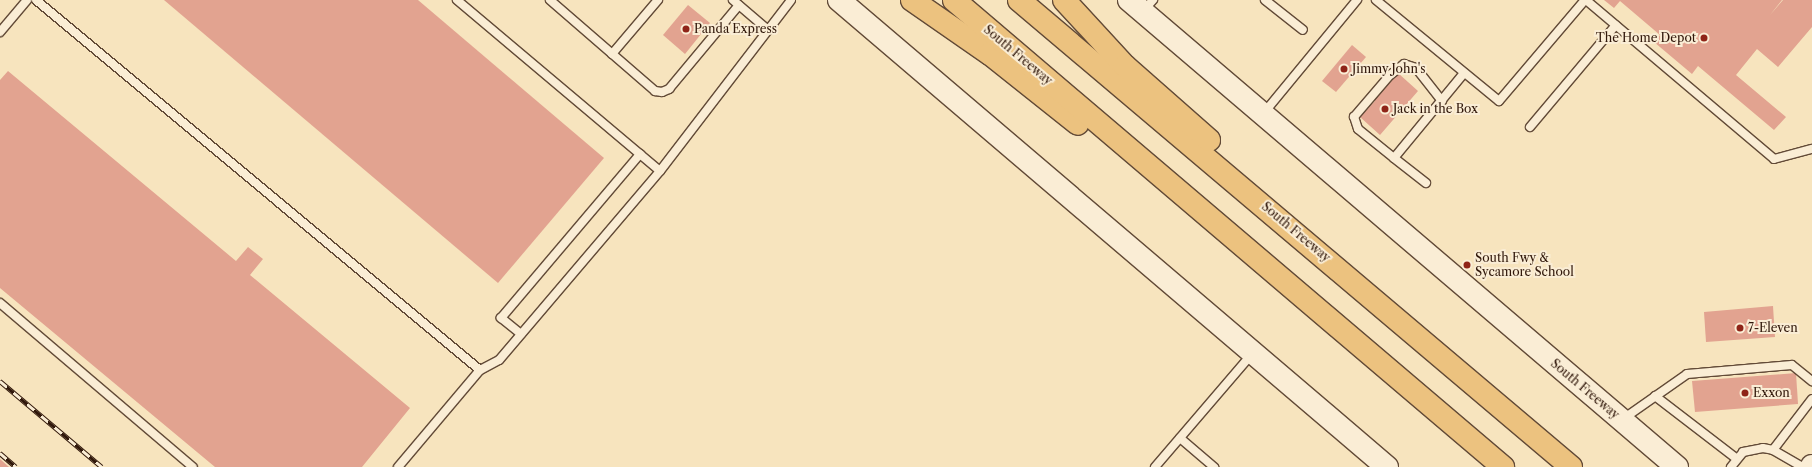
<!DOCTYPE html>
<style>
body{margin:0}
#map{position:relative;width:1812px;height:467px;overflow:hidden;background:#f7e4be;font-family:"Libre Caslon Text",serif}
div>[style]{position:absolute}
.building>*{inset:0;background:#e2a390}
.roads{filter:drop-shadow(1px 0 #624a37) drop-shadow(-1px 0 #624a37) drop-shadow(0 1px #624a37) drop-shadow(0 -1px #624a37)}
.lane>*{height:8px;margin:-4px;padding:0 4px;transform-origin:4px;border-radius:4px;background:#faedd5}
.secondary>*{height:22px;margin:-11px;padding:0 11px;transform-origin:11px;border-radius:11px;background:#faedd5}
.highway>*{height:22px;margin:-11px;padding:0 11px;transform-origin:11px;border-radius:11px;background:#ecc27f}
.rail>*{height:4.5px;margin-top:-2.25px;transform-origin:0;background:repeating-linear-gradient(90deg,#faedd5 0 9px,#30170a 0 18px);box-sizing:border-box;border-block:1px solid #30170a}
.dots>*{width:11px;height:11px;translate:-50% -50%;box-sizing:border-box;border:2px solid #faedd5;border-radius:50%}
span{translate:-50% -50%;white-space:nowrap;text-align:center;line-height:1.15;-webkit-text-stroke:4px #faedd5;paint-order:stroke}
.poi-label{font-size:12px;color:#30170a}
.left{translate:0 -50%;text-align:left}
.right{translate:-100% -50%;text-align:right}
.street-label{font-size:12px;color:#30170a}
</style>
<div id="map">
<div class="building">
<div style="clip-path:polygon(164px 0,418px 0,604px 158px,498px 283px)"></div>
<div style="clip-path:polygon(1604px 0,1782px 0,1770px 15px,1783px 0,1812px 0,1812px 27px,1778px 67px,1757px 49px,1736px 75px,1786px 117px,1774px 130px,1698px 66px,1692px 74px,1654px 42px,1660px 35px,1620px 1px,1614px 8px)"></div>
<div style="clip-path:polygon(688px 5px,710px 23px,685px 54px,663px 35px)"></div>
<div style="clip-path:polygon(1352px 45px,1366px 57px,1336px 92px,1322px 81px)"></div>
<div style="clip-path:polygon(8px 71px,236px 261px,248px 247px,263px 259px,250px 275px,410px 408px,362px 467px,215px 467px,0 288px,0 80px)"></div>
<div style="clip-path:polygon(1398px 73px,1418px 91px,1380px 135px,1360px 117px,1375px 101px,1372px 98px,1378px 92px,1380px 94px)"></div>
<div style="clip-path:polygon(1773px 306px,1775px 337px,1706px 342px,1704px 312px)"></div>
<div style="clip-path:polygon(1796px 373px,1798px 404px,1695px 412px,1692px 381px)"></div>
<div style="clip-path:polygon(0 459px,9px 467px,0 467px)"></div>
</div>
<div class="roads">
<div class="lane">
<div style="left:36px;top:0;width:578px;rotate:39.81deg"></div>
<div style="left:480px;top:370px;width:127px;rotate:130.2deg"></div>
<div style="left:457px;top:0;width:265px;rotate:40.1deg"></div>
<div style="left:660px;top:171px;width:248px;rotate:130.4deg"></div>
<div style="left:499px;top:360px;width:21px;rotate:152deg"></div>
<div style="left:550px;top:0;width:139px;rotate:40.9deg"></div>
<div style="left:655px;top:91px;width:7px;rotate:8deg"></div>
<div style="left:662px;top:92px;width:8px;rotate:-23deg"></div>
<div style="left:669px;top:89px;width:109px;rotate:-50.2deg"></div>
<div style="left:733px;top:0;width:45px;rotate:40.5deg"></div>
<div style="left:1265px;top:0;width:48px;rotate:38.3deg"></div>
<div style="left:1376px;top:0;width:159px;rotate:39.4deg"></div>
<div style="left:1499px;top:101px;width:133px;rotate:-49.6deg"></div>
<div style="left:1586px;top:0;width:246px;rotate:40.2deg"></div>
<div style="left:1774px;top:159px;width:39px;rotate:-15deg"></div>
<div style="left:1143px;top:11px;width:15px;rotate:-48deg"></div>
<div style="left:0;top:32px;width:42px;rotate:-49.8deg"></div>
<div style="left:612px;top:54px;width:71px;rotate:-49.6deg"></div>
<div style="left:1263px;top:114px;width:148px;rotate:-50.5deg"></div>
<div style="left:1530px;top:127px;width:133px;rotate:-49.9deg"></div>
<div style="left:1394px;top:158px;width:46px;rotate:-141.1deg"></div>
<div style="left:1358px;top:129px;width:13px;rotate:-108deg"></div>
<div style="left:1354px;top:117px;width:55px;rotate:-49.4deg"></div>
<div style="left:1390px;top:75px;width:18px;rotate:-38deg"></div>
<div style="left:1404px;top:64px;width:13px;rotate:18deg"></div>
<div style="left:1416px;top:68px;width:42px;rotate:51.8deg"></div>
<div style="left:660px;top:171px;width:215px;rotate:-52.5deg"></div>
<div style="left:1426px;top:183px;width:41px;rotate:-142deg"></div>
<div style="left:1394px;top:158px;width:110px;rotate:-50.5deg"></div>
<div style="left:0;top:303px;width:253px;rotate:40.4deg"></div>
<div style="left:521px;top:334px;width:26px;rotate:-141deg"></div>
<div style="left:501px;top:318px;width:215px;rotate:-49.7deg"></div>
<div style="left:1655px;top:396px;width:103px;rotate:37.5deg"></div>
<div style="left:1623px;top:419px;width:78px;rotate:-35.1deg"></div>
<div style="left:1687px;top:374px;width:105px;rotate:-4.9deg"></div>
<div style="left:1792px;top:365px;width:26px;rotate:39deg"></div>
<div style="left:1180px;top:438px;width:45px;rotate:40.5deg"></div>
<div style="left:1773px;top:450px;width:64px;rotate:-52.6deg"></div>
<div style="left:1155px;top:467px;width:149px;rotate:-49.4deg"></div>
<div style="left:1731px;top:467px;width:19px;rotate:-51deg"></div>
<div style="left:1743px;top:452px;width:20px;rotate:-11deg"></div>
<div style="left:1763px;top:448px;width:10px;rotate:11deg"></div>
<div style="left:1773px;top:450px;width:34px;rotate:30deg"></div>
</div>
<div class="secondary">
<div style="left:839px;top:0;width:720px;rotate:40.44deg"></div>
<div style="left:1129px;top:0;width:720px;rotate:40.44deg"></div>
<div style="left:1812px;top:467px;width:1px;rotate:-90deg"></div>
</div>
<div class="highway">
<div style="left:912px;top:0;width:95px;rotate:34.7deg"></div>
<div style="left:990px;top:54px;width:112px;rotate:38.5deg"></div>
<div style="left:954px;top:0;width:721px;rotate:40.39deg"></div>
<div style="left:1019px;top:0;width:723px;rotate:40.23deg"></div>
<div style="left:1064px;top:0;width:90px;rotate:47.3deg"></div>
<div style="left:1125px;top:66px;width:112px;rotate:41.4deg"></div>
</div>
</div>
<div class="rail">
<div style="left:0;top:381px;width:133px;rotate:40.1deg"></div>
<div style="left:0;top:453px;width:21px;rotate:41deg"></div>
</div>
<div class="dots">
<div style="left:686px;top:29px;background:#8f2418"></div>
<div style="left:1704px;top:38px;background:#8f2418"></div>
<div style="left:1344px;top:69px;background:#8f2418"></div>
<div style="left:1385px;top:109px;background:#8f2418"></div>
<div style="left:1467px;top:265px;background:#8f2418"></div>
<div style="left:1740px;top:328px;background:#8f2418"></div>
<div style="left:1745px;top:393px;background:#8f2418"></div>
</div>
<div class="poi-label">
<span class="left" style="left:694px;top:29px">Panda Express</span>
<span class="right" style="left:1696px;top:38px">The Home Depot</span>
<span class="left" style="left:1352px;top:69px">Jimmy John's</span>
<span class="left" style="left:1393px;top:109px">Jack in the Box</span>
<span class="left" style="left:1475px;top:265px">South Fwy &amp;<br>Sycamore School</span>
<span class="left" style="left:1748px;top:328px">7-Eleven</span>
<span class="left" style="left:1753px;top:393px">Exxon</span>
</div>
<div class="street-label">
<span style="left:1018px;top:55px;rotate:40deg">South Freeway</span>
<span style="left:1296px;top:232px;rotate:40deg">South Freeway</span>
<span style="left:1585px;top:389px;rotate:40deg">South Freeway</span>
</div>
</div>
